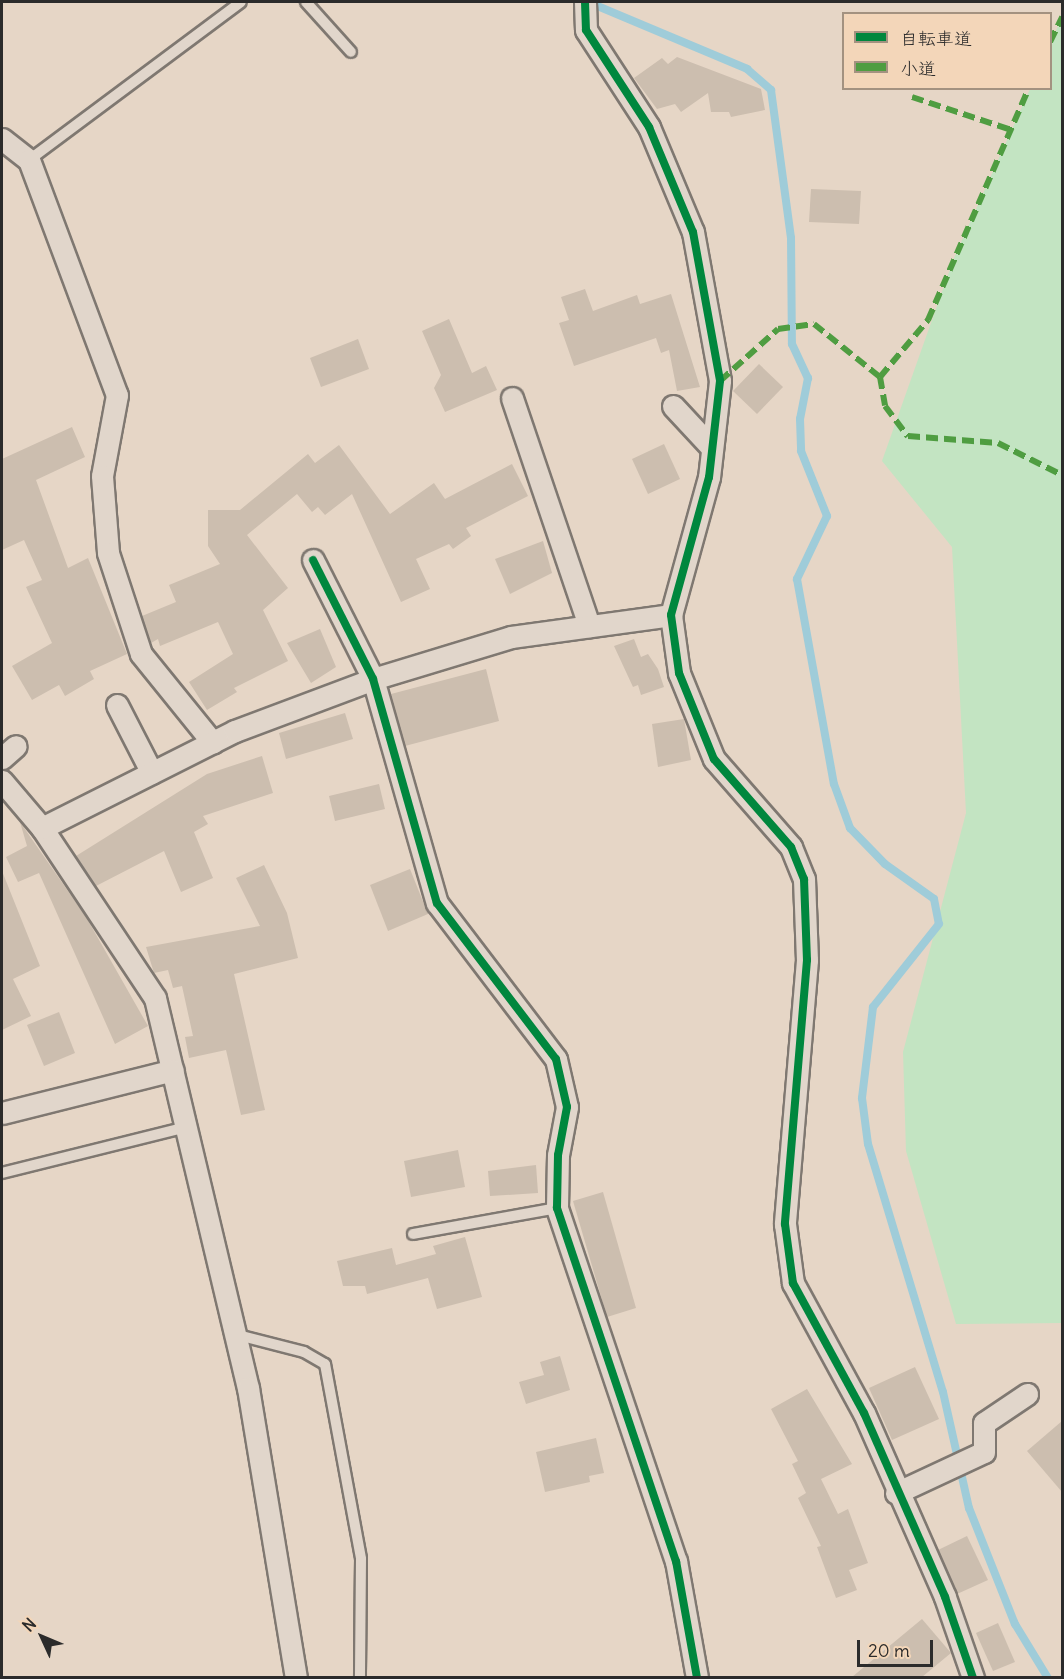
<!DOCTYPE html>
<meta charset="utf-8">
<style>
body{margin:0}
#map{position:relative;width:1064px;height:1679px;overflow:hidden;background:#e6d6c6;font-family:Delius,"Klee One",sans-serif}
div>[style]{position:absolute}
.green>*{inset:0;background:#c3e4c2}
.stream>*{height:8px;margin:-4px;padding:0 4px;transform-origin:4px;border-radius:4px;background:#9fccd9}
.building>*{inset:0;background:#ccbeaf}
.roads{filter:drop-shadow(2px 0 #7f7871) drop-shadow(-2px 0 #7f7871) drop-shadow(0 2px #7f7871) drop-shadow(0 -2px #7f7871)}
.lane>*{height:10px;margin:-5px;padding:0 5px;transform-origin:5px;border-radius:5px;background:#e1d6cb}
.street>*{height:21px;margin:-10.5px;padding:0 10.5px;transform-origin:10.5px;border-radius:10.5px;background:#e1d6cb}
.quiet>*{height:6px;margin-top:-3px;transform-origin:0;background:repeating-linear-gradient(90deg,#4f9d41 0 12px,transparent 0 18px)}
.cycleway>*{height:8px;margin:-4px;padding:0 4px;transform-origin:4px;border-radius:4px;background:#00873e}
span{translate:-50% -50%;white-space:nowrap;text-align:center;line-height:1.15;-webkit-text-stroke:5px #f3d6b9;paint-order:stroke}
.frame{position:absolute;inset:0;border:3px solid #2b2b2b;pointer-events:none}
.legend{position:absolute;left:842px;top:12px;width:210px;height:78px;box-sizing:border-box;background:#f3d6b9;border:2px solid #a39280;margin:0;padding:8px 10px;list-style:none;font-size:18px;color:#2b2b2b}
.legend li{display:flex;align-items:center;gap:12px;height:30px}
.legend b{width:30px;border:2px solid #a39280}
.north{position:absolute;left:12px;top:1607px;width:60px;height:60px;-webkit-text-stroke:4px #f3d6b9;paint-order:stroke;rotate:314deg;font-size:16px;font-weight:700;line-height:24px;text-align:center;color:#2b2b2b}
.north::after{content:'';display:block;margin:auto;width:21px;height:27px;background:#2b2b2b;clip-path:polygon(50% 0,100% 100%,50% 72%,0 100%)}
.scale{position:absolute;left:857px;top:1640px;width:76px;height:27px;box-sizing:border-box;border:3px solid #2b2b2b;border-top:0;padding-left:8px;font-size:18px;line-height:21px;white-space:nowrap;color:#2b2b2b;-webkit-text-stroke:4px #f3d6b9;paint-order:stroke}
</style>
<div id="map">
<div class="green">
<div style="clip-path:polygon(1062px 17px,1062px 1323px,956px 1324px,906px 1151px,903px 1052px,966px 813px,952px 547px,882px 461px,954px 258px,1030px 89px,1050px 88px,1051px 42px)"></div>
</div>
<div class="stream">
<div style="left:588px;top:2px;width:173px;rotate:22.8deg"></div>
<div style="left:747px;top:69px;width:32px;rotate:41deg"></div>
<div style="left:771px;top:90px;width:149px;rotate:82.3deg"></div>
<div style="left:791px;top:238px;width:106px;rotate:89.5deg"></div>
<div style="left:792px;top:344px;width:38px;rotate:65deg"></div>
<div style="left:808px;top:378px;width:42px;rotate:101deg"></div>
<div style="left:800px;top:419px;width:32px;rotate:88deg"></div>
<div style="left:801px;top:451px;width:70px;rotate:68.2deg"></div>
<div style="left:827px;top:516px;width:70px;rotate:115.5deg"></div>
<div style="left:797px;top:579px;width:208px;rotate:79.8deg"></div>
<div style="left:834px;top:784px;width:47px;rotate:70deg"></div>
<div style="left:850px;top:828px;width:50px;rotate:45.8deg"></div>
<div style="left:885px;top:864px;width:60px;rotate:35.5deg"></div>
<div style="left:934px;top:899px;width:25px;rotate:79deg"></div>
<div style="left:939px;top:924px;width:106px;rotate:128.5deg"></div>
<div style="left:873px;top:1007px;width:92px;rotate:96.9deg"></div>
<div style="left:862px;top:1098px;width:46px;rotate:82.6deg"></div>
<div style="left:868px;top:1144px;width:259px;rotate:73.2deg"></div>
<div style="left:943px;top:1392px;width:119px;rotate:77.4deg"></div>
<div style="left:969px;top:1508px;width:125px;rotate:68.4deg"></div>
<div style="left:1015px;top:1624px;width:63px;rotate:58.6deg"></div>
</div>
<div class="building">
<div style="clip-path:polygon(677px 57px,761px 89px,765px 110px,731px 117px,729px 112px,711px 112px,708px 93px,681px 112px,675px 104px,657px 109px,634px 78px,662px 58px,668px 64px)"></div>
<div style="clip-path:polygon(811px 189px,861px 191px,859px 224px,809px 222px)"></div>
<div style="clip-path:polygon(585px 289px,593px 311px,637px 295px,640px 304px,671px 294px,700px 387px,677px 391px,669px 350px,661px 353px,656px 338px,574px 366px,559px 323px,569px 320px,561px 297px)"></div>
<div style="clip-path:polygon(449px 319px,472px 373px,486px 366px,497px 390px,445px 412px,434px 388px,441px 375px,422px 331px)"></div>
<div style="clip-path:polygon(358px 339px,369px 369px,321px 387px,310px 358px)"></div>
<div style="clip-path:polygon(759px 364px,783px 387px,757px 414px,733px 391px)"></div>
<div style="clip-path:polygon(72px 427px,85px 457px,36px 480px,68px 568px,88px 558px,127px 654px,90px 671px,94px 679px,65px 696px,59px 685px,32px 700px,12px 666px,52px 643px,26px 587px,42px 580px,24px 540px,2px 550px,2px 459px)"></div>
<div style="clip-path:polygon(664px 444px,680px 479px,648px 494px,632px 459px)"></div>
<div style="clip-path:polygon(339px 445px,390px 514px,434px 483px,445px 499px,512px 464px,528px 496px,466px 528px,471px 536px,453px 549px,449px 544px,416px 559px,430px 589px,401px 602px,352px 494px,325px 515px,318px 507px,312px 512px,297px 494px,247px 535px,288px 588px,263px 610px,288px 661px,234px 688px,237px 692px,207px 710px,189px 682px,233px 654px,218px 622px,160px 646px,158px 639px,151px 643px,142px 616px,176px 602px,169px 585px,220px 564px,208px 546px,208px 510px,240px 510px,308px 454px,315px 463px)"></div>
<div style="clip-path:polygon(543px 541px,552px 573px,510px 594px,495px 559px)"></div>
<div style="clip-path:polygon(320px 629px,336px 667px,311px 683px,287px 643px)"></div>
<div style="clip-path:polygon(634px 639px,641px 657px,648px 654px,658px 669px,664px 687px,641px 695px,638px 685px,633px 687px,614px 646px)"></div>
<div style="clip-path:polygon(486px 669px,499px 721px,405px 746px,391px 694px)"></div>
<div style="clip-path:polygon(345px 713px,353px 739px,286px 759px,279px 733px)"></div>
<div style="clip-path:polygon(684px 719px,691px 760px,658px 767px,652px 724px)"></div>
<div style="clip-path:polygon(262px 756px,273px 793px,203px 816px,208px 824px,194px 832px,213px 878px,181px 892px,164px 851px,96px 886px,76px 856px,207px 774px)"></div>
<div style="clip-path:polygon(379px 784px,385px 809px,335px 821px,329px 796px)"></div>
<div style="clip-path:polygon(20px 822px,86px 917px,148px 1026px,115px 1044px,39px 873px,18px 882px,6px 857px,27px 846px)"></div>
<div style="clip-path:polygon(264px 865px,287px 913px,298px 958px,234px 974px,265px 1110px,241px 1115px,226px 1050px,189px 1058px,185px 1037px,193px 1036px,182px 986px,173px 988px,168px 970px,154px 973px,146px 947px,260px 926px,236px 878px)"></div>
<div style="clip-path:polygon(410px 869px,428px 914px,388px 931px,370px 885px)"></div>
<div style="clip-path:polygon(2px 871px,40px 966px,13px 979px,31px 1016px,2px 1030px)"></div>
<div style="clip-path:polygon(59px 1012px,75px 1053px,44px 1066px,27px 1025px)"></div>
<div style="clip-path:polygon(458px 1150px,465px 1187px,411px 1197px,404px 1161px)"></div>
<div style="clip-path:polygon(536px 1165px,538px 1193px,490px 1196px,488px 1171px)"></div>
<div style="clip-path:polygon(603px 1192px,636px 1308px,607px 1317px,573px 1201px)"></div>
<div style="clip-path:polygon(465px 1237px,482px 1297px,437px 1309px,428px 1278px,367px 1294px,365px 1286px,343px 1286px,337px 1261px,392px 1248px,396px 1265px,436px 1254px,433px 1246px)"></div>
<div style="clip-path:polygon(560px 1356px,570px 1390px,526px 1404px,519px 1382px,544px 1375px,540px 1362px)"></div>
<div style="clip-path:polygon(915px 1367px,939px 1419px,892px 1440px,869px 1388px)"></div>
<div style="clip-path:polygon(807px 1389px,852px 1464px,821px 1479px,838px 1514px,848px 1509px,868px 1563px,849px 1570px,857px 1590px,836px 1598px,817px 1547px,821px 1546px,798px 1498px,806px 1493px,792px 1464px,798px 1461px,771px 1409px)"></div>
<div style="clip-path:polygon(1062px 1421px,1062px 1492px,1027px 1451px)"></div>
<div style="clip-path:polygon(596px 1438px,604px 1473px,589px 1476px,590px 1482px,545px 1492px,536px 1452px)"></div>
<div style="clip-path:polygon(967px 1536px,988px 1580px,957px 1594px,938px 1550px)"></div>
<div style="clip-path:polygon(922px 1619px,951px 1653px,922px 1677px,852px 1677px)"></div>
<div style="clip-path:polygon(998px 1623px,1015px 1662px,993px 1671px,976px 1633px)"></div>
</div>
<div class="roads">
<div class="lane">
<div style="left:306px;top:2px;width:67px;rotate:48deg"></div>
<div style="left:29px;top:160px;width:264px;rotate:-36.7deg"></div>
<div style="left:2px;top:1173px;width:190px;rotate:-14deg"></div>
<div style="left:413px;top:1234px;width:146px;rotate:-10.2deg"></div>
<div style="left:234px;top:1334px;width:72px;rotate:14.4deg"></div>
<div style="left:304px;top:1352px;width:24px;rotate:30deg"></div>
<div style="left:325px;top:1364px;width:198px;rotate:79.5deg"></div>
<div style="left:361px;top:1559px;width:119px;rotate:90.5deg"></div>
</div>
<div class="street">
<div style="left:585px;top:2px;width:28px;rotate:88deg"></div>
<div style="left:586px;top:30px;width:116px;rotate:57deg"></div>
<div style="left:649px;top:127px;width:114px;rotate:67.3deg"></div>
<div style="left:693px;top:232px;width:151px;rotate:79.7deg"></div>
<div style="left:720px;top:381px;width:97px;rotate:96.5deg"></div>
<div style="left:709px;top:477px;width:143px;rotate:105.4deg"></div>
<div style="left:671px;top:615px;width:59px;rotate:82.1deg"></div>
<div style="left:679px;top:673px;width:93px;rotate:67.9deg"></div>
<div style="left:714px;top:759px;width:117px;rotate:48.8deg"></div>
<div style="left:791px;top:847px;width:35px;rotate:68deg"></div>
<div style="left:804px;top:879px;width:81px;rotate:87.9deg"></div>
<div style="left:807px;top:960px;width:265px;rotate:94.8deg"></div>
<div style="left:785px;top:1224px;width:60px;rotate:82.3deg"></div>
<div style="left:793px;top:1283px;width:148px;rotate:61.4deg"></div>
<div style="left:864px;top:1413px;width:201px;rotate:66.2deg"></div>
<div style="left:945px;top:1597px;width:86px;rotate:70.9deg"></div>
<div style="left:2px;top:139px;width:34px;rotate:38deg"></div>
<div style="left:29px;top:160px;width:251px;rotate:69.5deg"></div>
<div style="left:117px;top:395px;width:82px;rotate:100.5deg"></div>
<div style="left:102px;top:476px;width:77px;rotate:85.5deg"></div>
<div style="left:108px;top:553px;width:106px;rotate:71.9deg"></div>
<div style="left:141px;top:654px;width:114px;rotate:51deg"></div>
<div style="left:512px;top:398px;width:241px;rotate:71.3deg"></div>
<div style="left:673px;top:406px;width:57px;rotate:47.1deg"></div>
<div style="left:313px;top:560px;width:133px;rotate:63.2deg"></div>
<div style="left:373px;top:679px;width:233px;rotate:74.1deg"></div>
<div style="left:437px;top:903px;width:196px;rotate:52.7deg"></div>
<div style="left:556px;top:1059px;width:49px;rotate:77.1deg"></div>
<div style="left:567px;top:1107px;width:49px;rotate:100.6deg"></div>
<div style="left:558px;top:1155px;width:53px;rotate:91.1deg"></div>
<div style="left:557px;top:1208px;width:373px;rotate:71.4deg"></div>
<div style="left:676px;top:1561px;width:119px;rotate:79.8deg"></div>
<div style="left:117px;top:705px;width:76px;rotate:62.8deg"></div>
<div style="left:2px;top:758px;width:18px;rotate:-41deg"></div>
<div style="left:2px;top:781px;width:62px;rotate:49.6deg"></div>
<div style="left:42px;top:828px;width:204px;rotate:56.4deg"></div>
<div style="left:155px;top:998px;width:401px;rotate:76.6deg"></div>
<div style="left:248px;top:1388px;width:294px;rotate:80.6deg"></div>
<div style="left:42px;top:828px;width:216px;rotate:-26.7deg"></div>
<div style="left:235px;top:731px;width:147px;rotate:-20.6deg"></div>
<div style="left:373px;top:679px;width:144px;rotate:-16.9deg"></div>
<div style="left:511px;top:637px;width:162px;rotate:-7.8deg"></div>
<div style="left:2px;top:1113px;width:176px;rotate:-14.1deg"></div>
<div style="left:896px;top:1493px;width:97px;rotate:-25deg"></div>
<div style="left:984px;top:1452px;width:29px;rotate:-90deg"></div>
<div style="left:984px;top:1423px;width:52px;rotate:-34deg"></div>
</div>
</div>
<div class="quiet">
<div style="left:1050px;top:42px;width:28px;rotate:-64deg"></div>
<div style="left:912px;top:97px;width:102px;rotate:18.3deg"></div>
<div style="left:880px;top:377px;width:75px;rotate:-49.9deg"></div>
<div style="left:928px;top:320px;width:253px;rotate:-66.5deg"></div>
<div style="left:720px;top:381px;width:78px;rotate:-41.9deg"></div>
<div style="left:778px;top:329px;width:36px;rotate:-8deg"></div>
<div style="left:814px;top:324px;width:85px;rotate:38.8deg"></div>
<div style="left:880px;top:377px;width:29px;rotate:80deg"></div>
<div style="left:885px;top:406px;width:38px;rotate:53deg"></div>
<div style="left:908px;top:436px;width:90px;rotate:4.4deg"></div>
<div style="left:998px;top:443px;width:72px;rotate:26.6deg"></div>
</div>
<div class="cycleway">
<div style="left:585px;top:2px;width:28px;rotate:88deg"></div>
<div style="left:586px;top:30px;width:116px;rotate:57deg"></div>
<div style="left:649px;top:127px;width:114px;rotate:67.3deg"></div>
<div style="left:693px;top:232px;width:151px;rotate:79.7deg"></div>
<div style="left:720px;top:381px;width:97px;rotate:96.5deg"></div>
<div style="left:709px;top:477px;width:143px;rotate:105.4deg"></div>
<div style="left:671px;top:615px;width:59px;rotate:82.1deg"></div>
<div style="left:679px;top:673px;width:93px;rotate:67.9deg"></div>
<div style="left:714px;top:759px;width:117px;rotate:48.8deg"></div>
<div style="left:791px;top:847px;width:35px;rotate:68deg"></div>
<div style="left:804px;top:879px;width:81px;rotate:87.9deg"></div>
<div style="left:807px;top:960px;width:265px;rotate:94.8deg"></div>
<div style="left:785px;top:1224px;width:60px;rotate:82.3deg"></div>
<div style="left:793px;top:1283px;width:148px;rotate:61.4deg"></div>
<div style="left:864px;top:1413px;width:201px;rotate:66.2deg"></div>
<div style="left:945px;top:1597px;width:86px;rotate:70.9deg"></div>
<div style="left:313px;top:560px;width:133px;rotate:63.2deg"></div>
<div style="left:373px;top:679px;width:233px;rotate:74.1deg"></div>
<div style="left:437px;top:903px;width:196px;rotate:52.7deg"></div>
<div style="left:556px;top:1059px;width:49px;rotate:77.1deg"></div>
<div style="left:567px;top:1107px;width:49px;rotate:100.6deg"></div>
<div style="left:558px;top:1155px;width:53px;rotate:91.1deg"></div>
<div style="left:557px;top:1208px;width:373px;rotate:71.4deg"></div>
<div style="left:676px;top:1561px;width:119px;rotate:79.8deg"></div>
</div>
<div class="frame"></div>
<ul class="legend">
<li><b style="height:8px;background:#00873e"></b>自転車道</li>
<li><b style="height:8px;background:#4f9d41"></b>小道</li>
</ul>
<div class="north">N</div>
<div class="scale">20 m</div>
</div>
